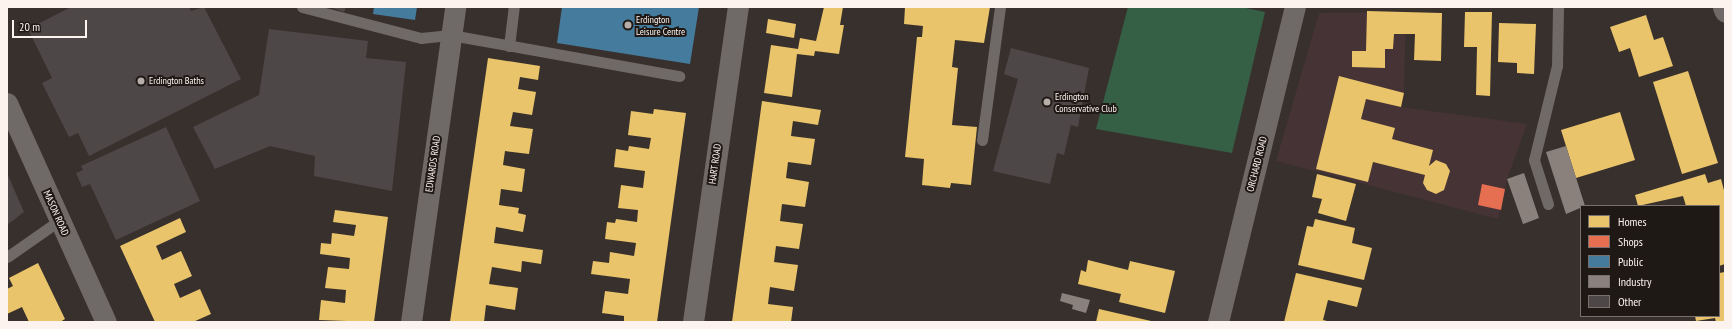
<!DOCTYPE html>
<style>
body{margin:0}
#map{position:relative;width:1732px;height:329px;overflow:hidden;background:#38302d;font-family:"PT Sans Narrow",sans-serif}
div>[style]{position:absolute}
.commercial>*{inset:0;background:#463336}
.green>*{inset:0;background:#356045}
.homes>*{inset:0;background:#e9c46a}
.shops>*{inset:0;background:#e76f51}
.public>*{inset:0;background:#457b9d}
.industry>*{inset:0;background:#8a817c}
.building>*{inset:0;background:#4d4748}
.lane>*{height:11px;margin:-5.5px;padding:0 5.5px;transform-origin:5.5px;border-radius:5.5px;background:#6f6a67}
.street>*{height:21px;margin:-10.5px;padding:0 10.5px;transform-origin:10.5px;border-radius:10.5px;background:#6f6a67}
.dots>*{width:11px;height:11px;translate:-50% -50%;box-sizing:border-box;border:2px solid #1f1916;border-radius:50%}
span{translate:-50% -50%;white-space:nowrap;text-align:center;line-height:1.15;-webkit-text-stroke:4px #1f1916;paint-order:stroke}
.poi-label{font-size:10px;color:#fcf2ee}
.left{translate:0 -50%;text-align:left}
.street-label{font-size:10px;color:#fcf2ee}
.frame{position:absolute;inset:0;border:8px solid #fcf2ee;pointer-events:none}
.legend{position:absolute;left:1580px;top:205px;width:140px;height:112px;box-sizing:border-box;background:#1f1916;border:1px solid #77706c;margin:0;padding:5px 7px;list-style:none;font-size:12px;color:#fcf2ee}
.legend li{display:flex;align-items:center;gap:8px;height:20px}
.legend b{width:20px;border:1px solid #77706c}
.scale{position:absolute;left:12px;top:20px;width:75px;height:18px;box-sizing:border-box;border:2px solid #fcf2ee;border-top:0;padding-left:5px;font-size:12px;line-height:14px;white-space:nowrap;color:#fcf2ee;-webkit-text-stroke:3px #1f1916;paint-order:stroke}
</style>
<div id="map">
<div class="commercial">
<div style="clip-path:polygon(1406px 12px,1404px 93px,1401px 107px,1527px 124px,1507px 179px,1498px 219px,1276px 161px,1319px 13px)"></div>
</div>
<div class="green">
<div style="clip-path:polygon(1128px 7px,1241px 7px,1265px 12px,1232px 153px,1096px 129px)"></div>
</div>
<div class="homes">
<div style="clip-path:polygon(824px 7px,843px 7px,840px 25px,844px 25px,839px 54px,815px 51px,814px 56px,797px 54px,792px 97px,764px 93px,771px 45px,798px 49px,800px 38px,816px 41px)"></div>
<div style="clip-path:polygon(905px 7px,990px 7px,984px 43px,955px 40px,952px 67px,958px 68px,952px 125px,977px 127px,971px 185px,951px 183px,950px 188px,922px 185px,924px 159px,905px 157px,917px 37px,922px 37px,923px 26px,904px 24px)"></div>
<div style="clip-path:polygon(1367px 11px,1442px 13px,1441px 61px,1414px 60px,1415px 34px,1394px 34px,1393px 49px,1385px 49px,1385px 68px,1352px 67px,1352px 51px,1366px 51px)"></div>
<div style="clip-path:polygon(1465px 12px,1492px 12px,1490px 96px,1476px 95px,1477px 47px,1464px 47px)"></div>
<div style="clip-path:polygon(1646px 15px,1654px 40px,1663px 37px,1673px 66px,1639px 77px,1630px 48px,1619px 52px,1610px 27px)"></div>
<div style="clip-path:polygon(768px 19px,796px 24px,794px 38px,766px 33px)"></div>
<div style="clip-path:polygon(1499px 23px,1536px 24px,1534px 74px,1517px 73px,1517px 63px,1498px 62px)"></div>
<div style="clip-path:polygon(488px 58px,540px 66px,538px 80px,520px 77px,518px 89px,536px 92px,532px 115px,513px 112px,510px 126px,533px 129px,529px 154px,505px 151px,503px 165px,525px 169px,522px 192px,501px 189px,499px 205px,519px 208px,518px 213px,526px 215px,523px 232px,496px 227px,494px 243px,543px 250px,541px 264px,522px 261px,521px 272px,492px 267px,489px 284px,518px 288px,515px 310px,486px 305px,484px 322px,450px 322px)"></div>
<div style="clip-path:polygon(1688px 71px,1718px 163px,1682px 174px,1653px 82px)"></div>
<div style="clip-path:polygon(1339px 76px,1404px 93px,1401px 107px,1366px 99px,1361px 119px,1395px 128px,1392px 139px,1433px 150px,1429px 166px,1436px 160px,1446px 164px,1450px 171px,1444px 190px,1436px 194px,1427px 190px,1423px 183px,1425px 175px,1373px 162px,1368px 182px,1316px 169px)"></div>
<div style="clip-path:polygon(762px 101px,821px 110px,818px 125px,793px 121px,792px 128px,791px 136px,815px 139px,811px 165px,788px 162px,786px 178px,809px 182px,805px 207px,782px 204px,780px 221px,803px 224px,799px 249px,776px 246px,774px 262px,798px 265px,794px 291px,770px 287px,768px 304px,793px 307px,791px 322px,732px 322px)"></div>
<div style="clip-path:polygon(654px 109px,686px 113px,657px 322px,624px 322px,624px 316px,602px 313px,605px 291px,628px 294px,630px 279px,591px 274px,593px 261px,609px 263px,610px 252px,634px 256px,636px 243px,605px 239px,607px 222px,615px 223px,616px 219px,637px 222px,638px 210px,618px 208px,621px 185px,643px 188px,645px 171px,614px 167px,616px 149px,628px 151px,629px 146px,649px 149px,651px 138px,628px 135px,631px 111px,653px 114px)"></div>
<div style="clip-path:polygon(1620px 112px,1635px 160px,1576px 178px,1561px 130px)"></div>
<div style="clip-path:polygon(1317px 174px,1356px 184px,1346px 221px,1318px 213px,1322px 199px,1312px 197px)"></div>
<div style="clip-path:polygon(1705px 174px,1708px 183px,1721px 179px,1725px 194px,1725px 264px,1719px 266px,1719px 206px,1686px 206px,1683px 196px,1638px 206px,1635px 195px)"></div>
<div style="clip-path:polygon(335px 210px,388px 217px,374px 322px,319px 320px,321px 300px,345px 303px,346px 290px,325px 288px,328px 267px,349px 269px,350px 258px,320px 254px,321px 243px,331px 244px,332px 233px,354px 236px,356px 225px,333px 222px)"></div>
<div style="clip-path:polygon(180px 218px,186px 232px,156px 246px,162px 260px,181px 251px,192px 276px,174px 284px,180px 298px,200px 289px,211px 314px,193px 322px,155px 322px,120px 246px)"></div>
<div style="clip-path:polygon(1315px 219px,1355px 228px,1352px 243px,1372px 248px,1364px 280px,1298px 265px,1307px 226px,1313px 227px)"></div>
<div style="clip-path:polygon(1088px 260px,1128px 270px,1130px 261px,1175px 271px,1165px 313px,1119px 302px,1121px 294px,1078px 284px,1081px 270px,1086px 272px)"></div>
<div style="clip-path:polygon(38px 263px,65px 319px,60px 322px,29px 322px,22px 307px,7px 314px,7px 289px,13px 286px,9px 278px)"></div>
<div style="clip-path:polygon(1725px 272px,1725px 322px,1716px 322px,1715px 318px,1696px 321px,1695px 316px,1719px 316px,1719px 273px)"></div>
<div style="clip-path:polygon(1296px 273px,1362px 288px,1357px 307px,1328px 300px,1323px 320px,1331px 322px,1284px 322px)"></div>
<div style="clip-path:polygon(1099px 309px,1151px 321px,1151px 322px,1096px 322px)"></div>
</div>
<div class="shops">
<div style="clip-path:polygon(1482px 184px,1505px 189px,1501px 210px,1478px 205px)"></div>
</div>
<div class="public">
<div style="clip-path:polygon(374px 7px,417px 7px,415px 20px,373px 14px)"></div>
<div style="clip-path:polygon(562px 7px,699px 7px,690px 64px,557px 43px)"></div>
</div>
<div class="industry">
<div style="clip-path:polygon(1566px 146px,1585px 206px,1566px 214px,1546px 152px)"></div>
<div style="clip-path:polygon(1524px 173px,1539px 218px,1523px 224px,1507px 179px)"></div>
<div style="clip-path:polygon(1062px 293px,1090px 300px,1086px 313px,1072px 309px,1073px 305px,1060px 301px)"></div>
</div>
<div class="building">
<div style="clip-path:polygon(71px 7px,189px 7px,191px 11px,204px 7px,241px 79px,89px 156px,78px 133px,69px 137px,42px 83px,52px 78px,28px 29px)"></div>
<div style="clip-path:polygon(329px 7px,346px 7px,344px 12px)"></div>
<div style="clip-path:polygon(269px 29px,368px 41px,366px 58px,406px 62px,392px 191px,314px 176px,315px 156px,270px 146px,215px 169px,193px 127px,259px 95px)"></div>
<div style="clip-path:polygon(1011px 48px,1089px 68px,1078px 127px,1071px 125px,1064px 155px,1057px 153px,1050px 184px,993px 171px,1018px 79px,1004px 74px)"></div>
<div style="clip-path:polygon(166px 127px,200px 201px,116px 240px,90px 184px,82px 187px,76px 173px,83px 170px,81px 166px)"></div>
<div style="clip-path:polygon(7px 173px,24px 212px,7px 225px)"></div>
</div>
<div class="lane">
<div style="left:302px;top:7px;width:123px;rotate:14.6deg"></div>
<div style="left:421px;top:38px;width:30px;rotate:-6deg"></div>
<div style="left:451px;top:35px;width:232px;rotate:10.2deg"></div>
<div style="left:509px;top:46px;width:39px;rotate:-83deg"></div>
<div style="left:982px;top:140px;width:134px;rotate:-82.3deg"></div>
<div style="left:1548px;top:204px;width:46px;rotate:-107.7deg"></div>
<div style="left:1534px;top:160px;width:97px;rotate:-76.3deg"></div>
<div style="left:1557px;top:66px;width:59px;rotate:-89deg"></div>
<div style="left:7px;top:257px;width:65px;rotate:-34.9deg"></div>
</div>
<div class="street">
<div style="left:1723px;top:7px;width:5px;rotate:68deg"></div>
<div style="left:7px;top:103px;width:240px;rotate:65.7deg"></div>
<div style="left:411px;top:322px;width:318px;rotate:-82deg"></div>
<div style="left:693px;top:322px;width:318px;rotate:-81.9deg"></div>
<div style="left:1218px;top:322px;width:324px;rotate:-76.3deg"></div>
</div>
<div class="dots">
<div style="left:628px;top:25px;background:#b7aeaa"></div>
<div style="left:141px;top:81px;background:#b7aeaa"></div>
<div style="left:1047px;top:102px;background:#b7aeaa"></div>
</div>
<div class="poi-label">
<span class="left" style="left:636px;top:25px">Erdington<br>Leisure Centre</span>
<span class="left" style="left:149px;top:81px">Erdington Baths</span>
<span class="left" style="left:1055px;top:102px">Erdington<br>Conservative Club</span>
</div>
<div class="street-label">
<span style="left:433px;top:164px;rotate:-82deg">EDWARDS ROAD</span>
<span style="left:715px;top:164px;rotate:-82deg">HART ROAD</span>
<span style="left:1257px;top:164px;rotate:-76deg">ORCHARD ROAD</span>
<span style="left:56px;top:213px;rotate:66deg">MASON ROAD</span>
</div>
<div class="frame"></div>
<ul class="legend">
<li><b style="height:11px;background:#e9c46a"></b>Homes</li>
<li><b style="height:11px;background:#e76f51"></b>Shops</li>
<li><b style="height:11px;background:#457b9d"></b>Public</li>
<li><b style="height:11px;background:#8a817c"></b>Industry</li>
<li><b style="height:11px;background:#4d4748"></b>Other</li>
</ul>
<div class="scale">20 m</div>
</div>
